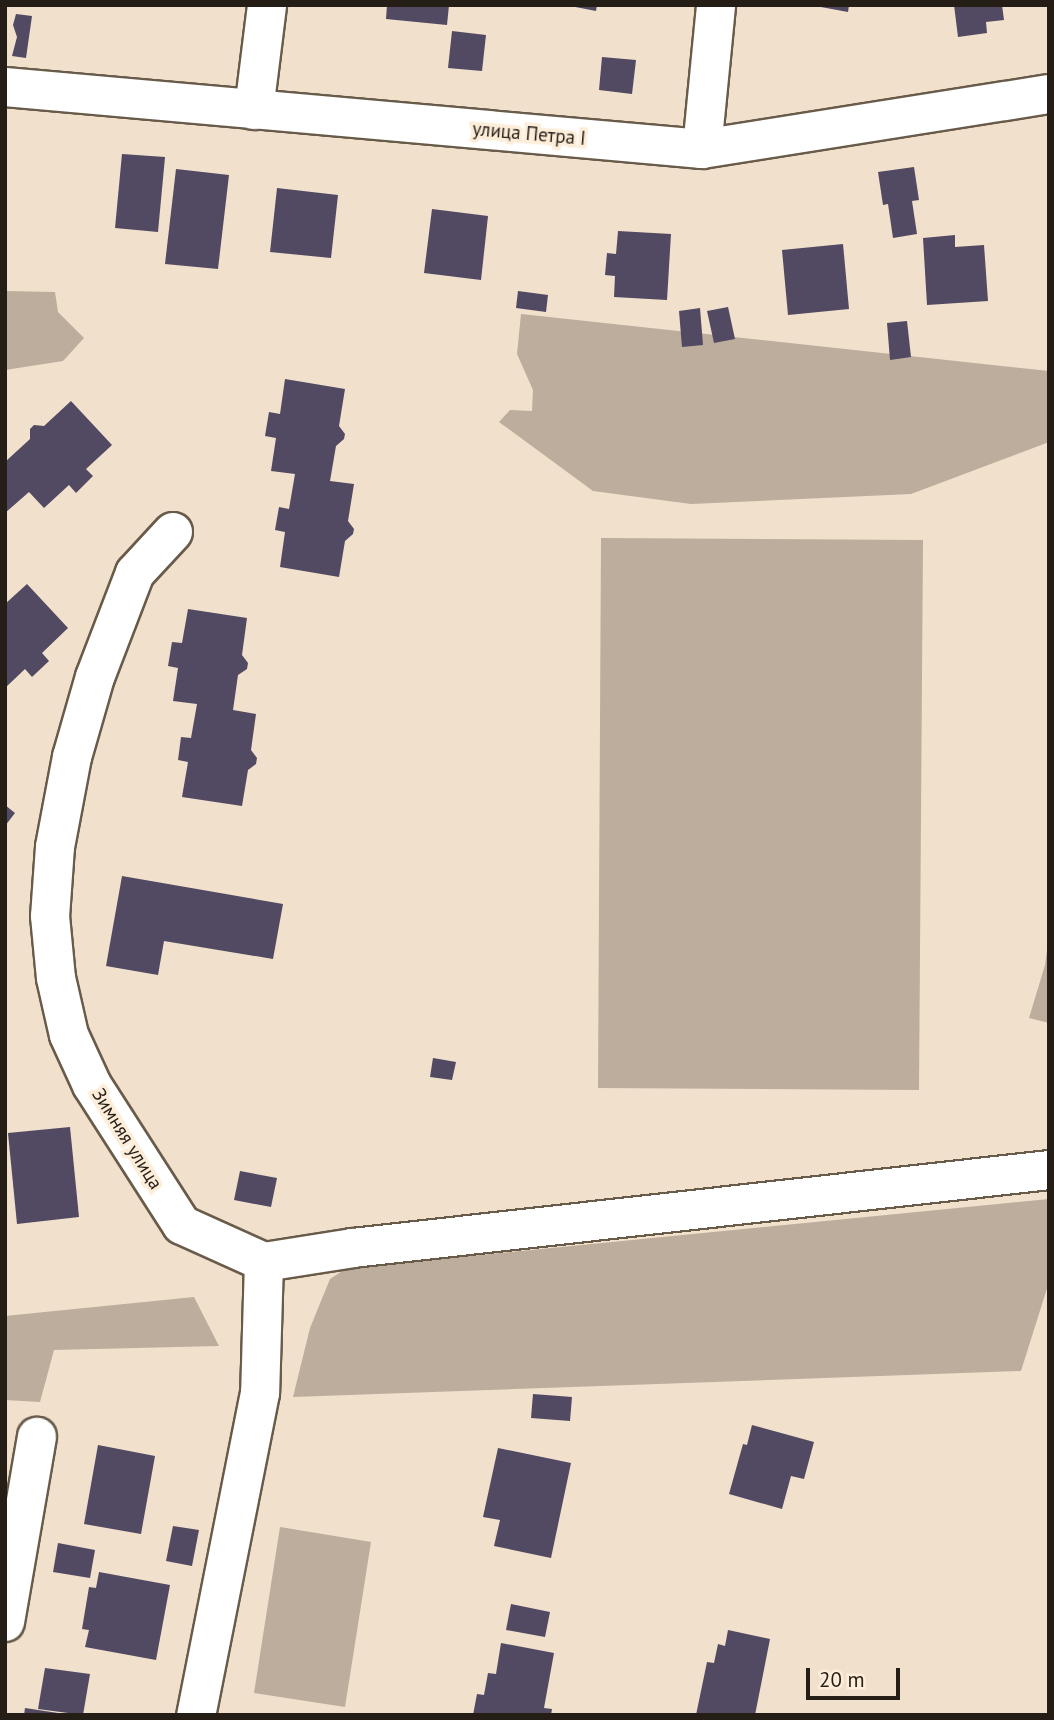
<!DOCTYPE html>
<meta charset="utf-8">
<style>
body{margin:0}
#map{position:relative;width:1054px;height:1720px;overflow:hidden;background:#f0e0cc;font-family:"PT Sans",sans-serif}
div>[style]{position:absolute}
.green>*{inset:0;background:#bcad9c}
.building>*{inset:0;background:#524962}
.roads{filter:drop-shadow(2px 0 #695b4a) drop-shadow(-2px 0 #695b4a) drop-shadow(0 2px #695b4a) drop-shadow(0 -2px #695b4a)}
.minor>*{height:38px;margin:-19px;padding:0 19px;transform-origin:19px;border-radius:19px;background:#fff}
span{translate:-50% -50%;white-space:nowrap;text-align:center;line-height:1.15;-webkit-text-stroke:7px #fdedd9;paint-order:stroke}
.street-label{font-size:19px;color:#241e17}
.frame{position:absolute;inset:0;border:7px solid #241e17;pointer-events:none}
.scale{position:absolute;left:806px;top:1668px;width:94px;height:32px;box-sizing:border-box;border:4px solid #241e17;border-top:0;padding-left:9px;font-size:21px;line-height:24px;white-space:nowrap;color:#241e17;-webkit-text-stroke:5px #fdedd9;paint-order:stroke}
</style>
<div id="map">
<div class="green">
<div style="clip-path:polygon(5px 291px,55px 292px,58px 312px,84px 338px,63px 361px,5px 370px)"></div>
<div style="clip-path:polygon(521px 314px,1049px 371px,1049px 442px,911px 494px,691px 504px,593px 491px,499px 422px,510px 410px,532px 411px,533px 390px,517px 354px)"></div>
<div style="clip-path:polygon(601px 538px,923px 540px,919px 1090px,598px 1088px)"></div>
<div style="clip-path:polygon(1049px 935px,1049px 1023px,1029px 1018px,1045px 965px)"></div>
<div style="clip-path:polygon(1049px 1199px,1049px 1282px,1021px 1371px,293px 1397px,310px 1328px,330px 1279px,347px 1268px)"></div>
<div style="clip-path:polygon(194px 1297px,219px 1346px,54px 1350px,40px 1402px,5px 1400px,5px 1316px)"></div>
<div style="clip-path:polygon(280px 1527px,371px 1542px,345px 1707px,254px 1693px)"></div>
</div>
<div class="building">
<div style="clip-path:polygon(387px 5px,449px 5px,447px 25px,386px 19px)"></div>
<div style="clip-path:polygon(565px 5px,597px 5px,596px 11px)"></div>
<div style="clip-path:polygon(810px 5px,849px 5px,848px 12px)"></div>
<div style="clip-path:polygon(954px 5px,1002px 5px,1004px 20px,986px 22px,987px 33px,958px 37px)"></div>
<div style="clip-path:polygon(16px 14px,32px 16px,26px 58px,12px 56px,17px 37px,13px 25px)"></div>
<div style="clip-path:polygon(452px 31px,486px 35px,482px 71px,448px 68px)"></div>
<div style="clip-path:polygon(602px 57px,636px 60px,632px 94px,599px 90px)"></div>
<div style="clip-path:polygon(122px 154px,165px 157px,158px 232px,115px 228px)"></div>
<div style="clip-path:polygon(914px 167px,919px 200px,912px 201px,917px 234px,893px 238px,888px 204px,883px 205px,878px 172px)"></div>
<div style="clip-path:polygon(176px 169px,229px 175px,218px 269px,165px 264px)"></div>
<div style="clip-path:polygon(277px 188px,338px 195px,331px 258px,270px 252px)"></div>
<div style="clip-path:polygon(432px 209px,488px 216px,481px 280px,424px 273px)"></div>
<div style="clip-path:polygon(618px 231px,671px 234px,667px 300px,614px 297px,615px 276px,605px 275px,607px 253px,616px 254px)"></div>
<div style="clip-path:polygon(955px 235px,955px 247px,984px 245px,988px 301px,927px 305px,923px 238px)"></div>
<div style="clip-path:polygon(843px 244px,849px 309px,788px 315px,782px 250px)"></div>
<div style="clip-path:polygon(518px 291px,548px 295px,546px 312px,516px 308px)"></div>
<div style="clip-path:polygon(728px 307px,735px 339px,714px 343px,707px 311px)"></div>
<div style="clip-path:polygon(700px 308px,703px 345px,682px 347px,679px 311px)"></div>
<div style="clip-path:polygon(907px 321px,911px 357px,890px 360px,887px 323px)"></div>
<div style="clip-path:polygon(285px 379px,345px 389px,339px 426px,345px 434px,344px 439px,336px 446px,330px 481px,354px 484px,348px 521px,354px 529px,353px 534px,345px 541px,339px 577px,280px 567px,285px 532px,275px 530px,279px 507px,289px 509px,295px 474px,271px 471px,276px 438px,265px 436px,269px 412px,280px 414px)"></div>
<div style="clip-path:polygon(71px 401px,112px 445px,86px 469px,93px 476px,76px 493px,69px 485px,44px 508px,29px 492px,5px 513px,5px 462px,30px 439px,30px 429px,34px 425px,44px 426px)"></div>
<div style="clip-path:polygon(27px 584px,68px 628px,42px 653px,49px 661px,32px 677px,25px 669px,5px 688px,5px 604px)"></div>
<div style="clip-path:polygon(188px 609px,247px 618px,242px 655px,248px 663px,247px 669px,238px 675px,233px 710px,256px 714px,251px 750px,257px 758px,256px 764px,248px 770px,242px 806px,182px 797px,188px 762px,178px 760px,181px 737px,191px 738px,197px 704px,173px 701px,178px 668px,168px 666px,172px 642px,182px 643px)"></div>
<div style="clip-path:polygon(5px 805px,15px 813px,5px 826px)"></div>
<div style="clip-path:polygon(122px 876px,283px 904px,273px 959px,164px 941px,158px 975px,106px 966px)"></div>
<div style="clip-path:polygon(433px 1058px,456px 1062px,452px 1080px,430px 1077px)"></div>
<div style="clip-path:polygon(70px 1127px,79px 1217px,17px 1224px,8px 1133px)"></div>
<div style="clip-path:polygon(240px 1171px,277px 1178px,271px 1207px,234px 1200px)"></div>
<div style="clip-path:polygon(533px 1394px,572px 1397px,570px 1421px,531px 1418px)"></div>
<div style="clip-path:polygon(752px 1425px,814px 1442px,804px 1479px,791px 1476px,782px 1509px,729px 1494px,743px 1444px,747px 1445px)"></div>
<div style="clip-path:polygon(98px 1445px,155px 1456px,141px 1534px,84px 1524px)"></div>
<div style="clip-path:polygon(498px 1448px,571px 1463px,551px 1558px,494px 1546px,500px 1520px,483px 1517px)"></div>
<div style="clip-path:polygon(173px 1526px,199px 1530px,192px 1566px,166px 1561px)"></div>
<div style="clip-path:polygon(58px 1543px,95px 1550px,90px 1578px,53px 1572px)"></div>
<div style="clip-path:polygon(99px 1572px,170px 1585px,156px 1660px,85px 1647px,89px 1630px,82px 1629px,89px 1587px,96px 1588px)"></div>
<div style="clip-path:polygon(511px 1604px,550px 1612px,545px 1637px,506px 1630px)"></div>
<div style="clip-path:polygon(728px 1630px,770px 1639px,755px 1715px,696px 1715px,707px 1662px,714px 1663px,718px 1644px,725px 1646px)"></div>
<div style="clip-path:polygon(501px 1643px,554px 1653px,544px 1708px,552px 1709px,551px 1715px,473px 1715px,477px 1694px,484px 1695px,488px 1673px,496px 1674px)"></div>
<div style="clip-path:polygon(45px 1668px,90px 1674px,83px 1715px,38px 1709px)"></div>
<div style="clip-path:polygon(25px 1708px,58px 1713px,58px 1715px,24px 1715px)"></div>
</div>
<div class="roads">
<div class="minor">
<div style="left:5px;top:87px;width:700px;rotate:5.08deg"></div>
<div style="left:702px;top:149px;width:351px;rotate:-9deg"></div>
<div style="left:254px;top:110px;width:106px;rotate:-82.9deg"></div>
<div style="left:702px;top:149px;width:145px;rotate:-84.4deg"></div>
<div style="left:173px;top:532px;width:56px;rotate:132.8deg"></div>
<div style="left:135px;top:573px;width:111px;rotate:111deg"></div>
<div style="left:95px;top:677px;width:83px;rotate:106deg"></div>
<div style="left:72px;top:757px;width:92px;rotate:100.7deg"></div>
<div style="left:55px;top:847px;width:69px;rotate:94.1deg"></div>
<div style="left:50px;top:916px;width:62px;rotate:84.5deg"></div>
<div style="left:56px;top:978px;width:58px;rotate:77.2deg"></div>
<div style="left:69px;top:1035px;width:55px;rotate:65.3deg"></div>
<div style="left:92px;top:1085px;width:166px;rotate:57.3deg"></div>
<div style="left:182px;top:1225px;width:90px;rotate:24.3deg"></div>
<div style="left:264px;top:1262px;width:131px;rotate:91.7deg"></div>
<div style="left:260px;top:1393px;width:328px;rotate:101.2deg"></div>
<div style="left:264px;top:1262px;width:90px;rotate:-8.9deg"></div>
<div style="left:353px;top:1248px;width:700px;rotate:-6.39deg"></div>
<div style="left:5px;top:1622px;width:188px;rotate:-80.2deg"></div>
</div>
</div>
<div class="street-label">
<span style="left:529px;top:134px;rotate:5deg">улица Петра I</span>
<span style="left:127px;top:1139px;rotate:58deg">Зимняя улица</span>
</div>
<div class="frame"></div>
<div class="scale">20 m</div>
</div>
